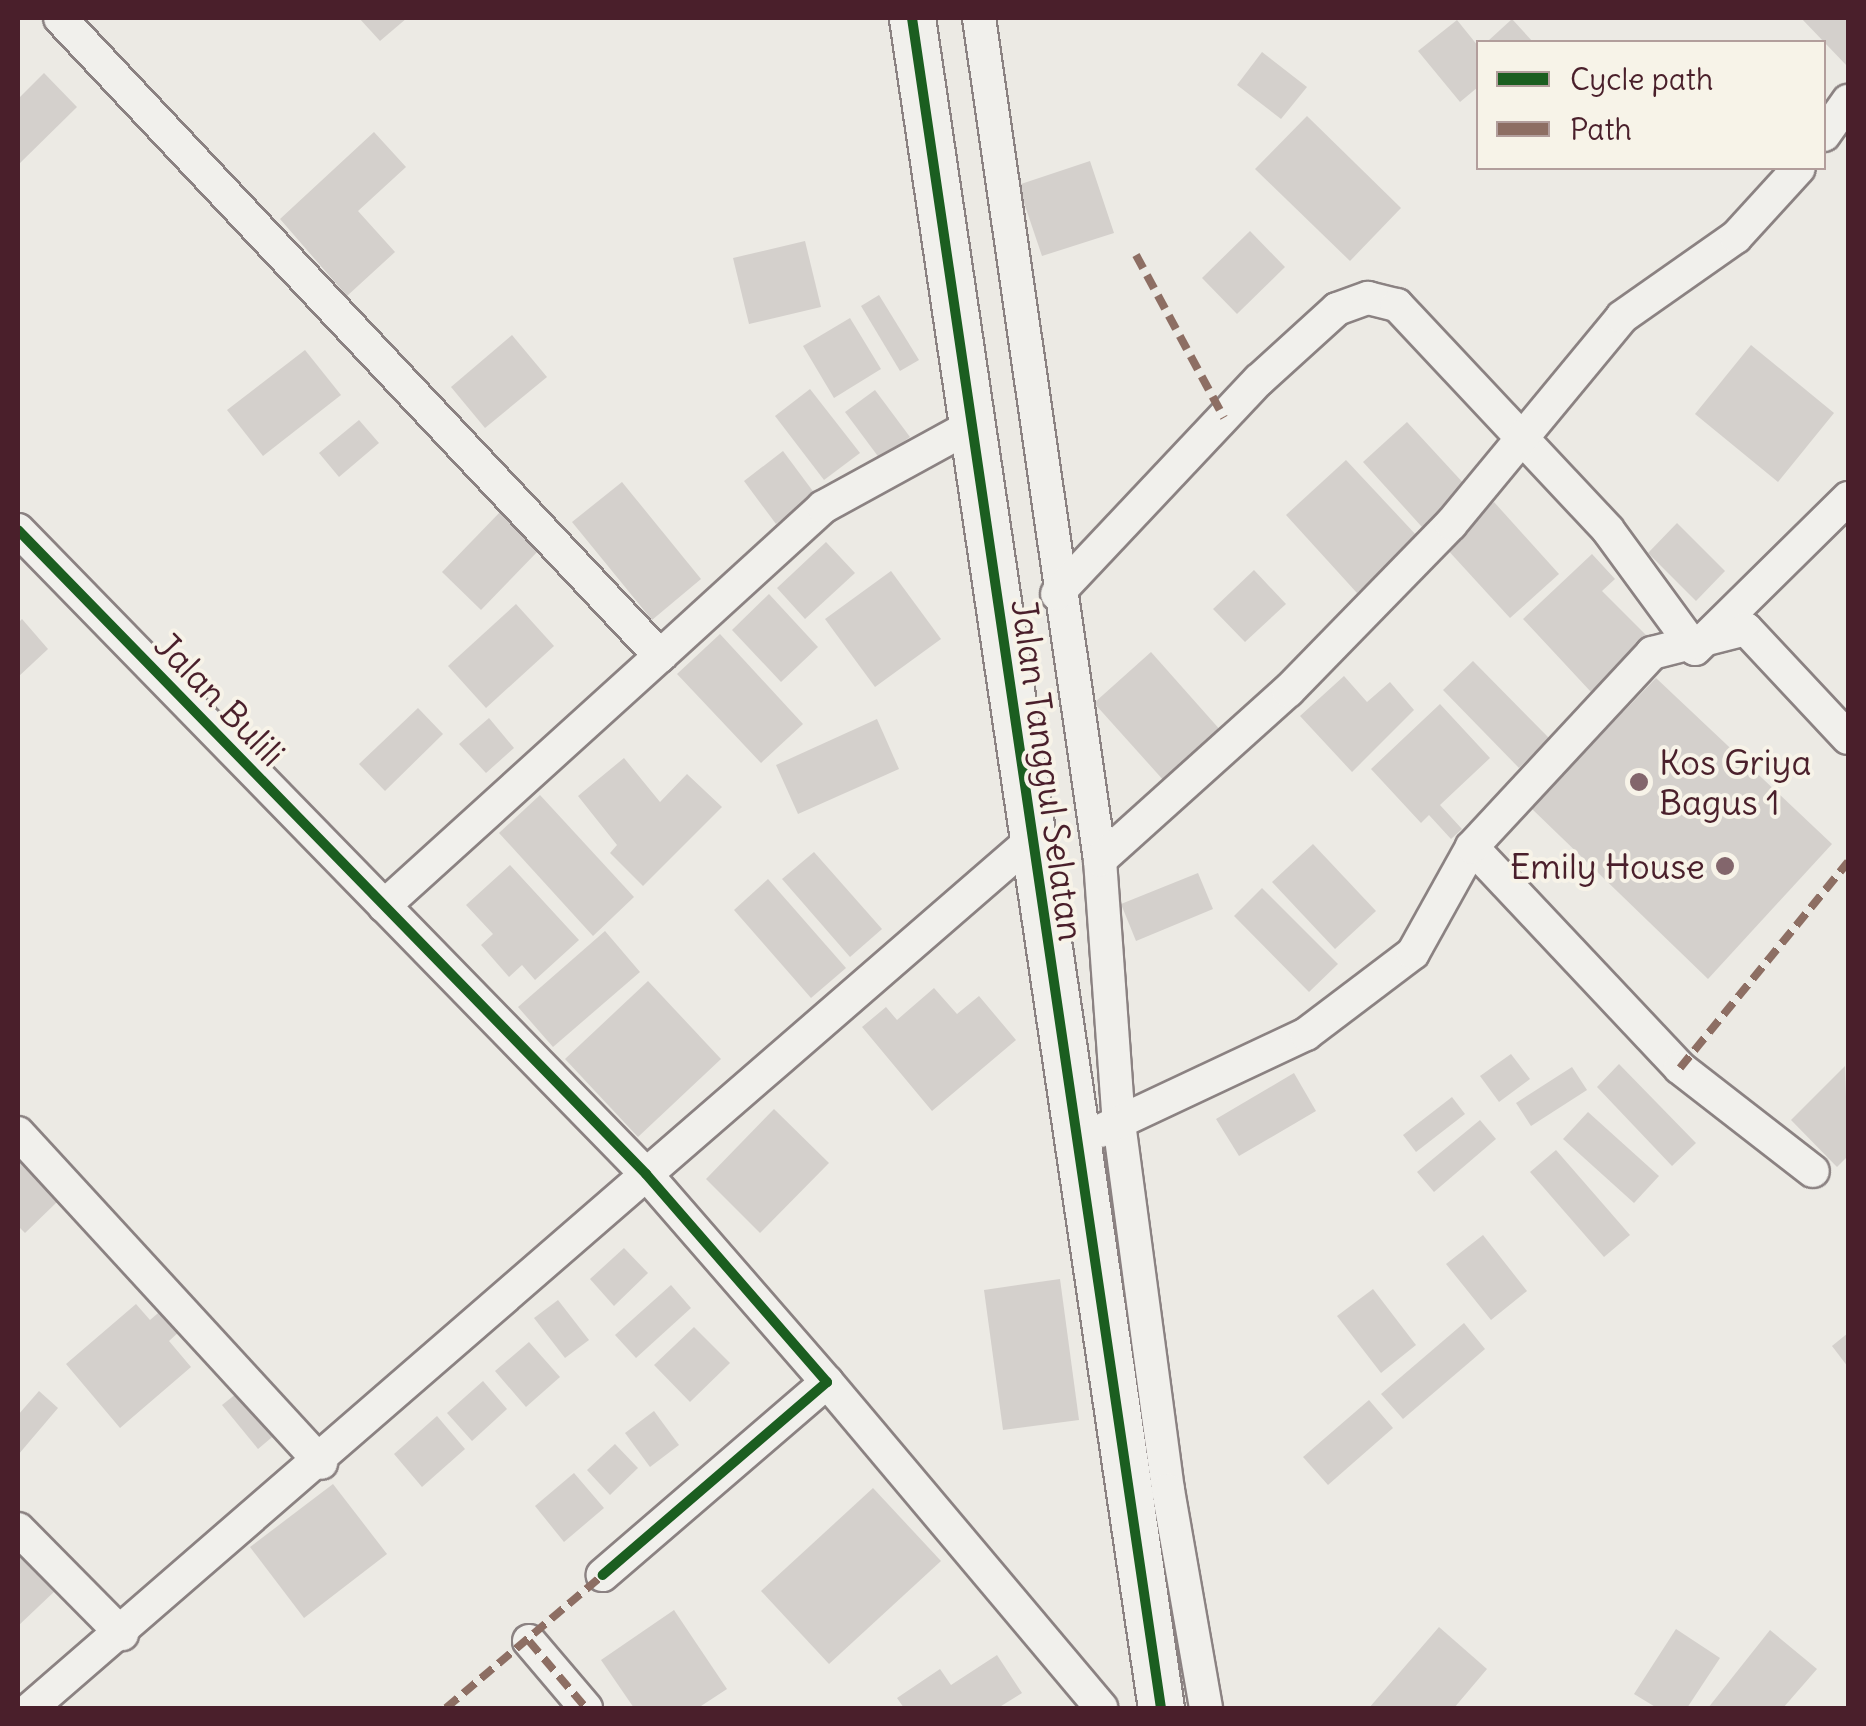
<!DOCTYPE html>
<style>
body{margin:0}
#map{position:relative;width:1866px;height:1726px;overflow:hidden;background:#eceae4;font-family:Delius,sans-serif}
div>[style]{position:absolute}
.building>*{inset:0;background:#d4d0cc}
.roads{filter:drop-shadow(2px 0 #8b8282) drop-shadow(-2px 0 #8b8282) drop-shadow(0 2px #8b8282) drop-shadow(0 -2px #8b8282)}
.street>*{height:32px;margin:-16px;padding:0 16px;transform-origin:16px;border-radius:16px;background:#f1f0ec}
.secondary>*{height:45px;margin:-22.5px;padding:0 22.5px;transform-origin:22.5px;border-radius:22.5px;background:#f1f0ec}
.quiet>*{height:8px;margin-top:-4px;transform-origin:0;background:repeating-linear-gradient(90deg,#8d6e63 0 15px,transparent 0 23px)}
.cycleway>*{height:10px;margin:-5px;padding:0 5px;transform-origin:5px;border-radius:5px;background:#1b5e20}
.dots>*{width:28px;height:28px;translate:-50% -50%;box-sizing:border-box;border:5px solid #f7f3e8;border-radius:50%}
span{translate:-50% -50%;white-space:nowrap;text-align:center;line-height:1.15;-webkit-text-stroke:8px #f7f3e8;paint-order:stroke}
.street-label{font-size:35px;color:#4a1f2b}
.poi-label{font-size:35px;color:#4a1f2b}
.left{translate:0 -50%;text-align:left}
.right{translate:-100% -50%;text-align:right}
.frame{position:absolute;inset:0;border:20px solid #4a1f2b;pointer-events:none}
.legend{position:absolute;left:1476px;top:40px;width:350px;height:130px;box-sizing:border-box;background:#f7f3e8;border:2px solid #b29e9c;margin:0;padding:12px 18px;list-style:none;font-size:30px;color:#4a1f2b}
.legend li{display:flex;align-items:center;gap:20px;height:50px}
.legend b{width:50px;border:2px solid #b29e9c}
</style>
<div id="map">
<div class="building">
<div style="clip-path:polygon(359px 18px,407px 18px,380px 41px)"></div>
<div style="clip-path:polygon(1801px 18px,1848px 18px,1848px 67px)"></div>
<div style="clip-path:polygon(1512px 19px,1533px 42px,1490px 42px,1488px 41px)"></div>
<div style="clip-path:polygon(1457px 20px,1478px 46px,1478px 87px,1460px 102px,1418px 51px)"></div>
<div style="clip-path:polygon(1262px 52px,1307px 87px,1281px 119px,1237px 85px)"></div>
<div style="clip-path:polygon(44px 73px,77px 107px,18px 165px,18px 99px)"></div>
<div style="clip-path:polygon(1307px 116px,1401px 208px,1350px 261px,1255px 169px)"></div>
<div style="clip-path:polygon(374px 132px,406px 167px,358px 211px,395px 252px,347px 296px,280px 219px)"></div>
<div style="clip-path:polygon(1090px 161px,1114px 233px,1042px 256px,1018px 185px)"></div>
<div style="clip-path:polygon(1250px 231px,1285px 267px,1237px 314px,1202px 278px)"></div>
<div style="clip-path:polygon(805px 241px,821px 307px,749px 324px,733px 258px)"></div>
<div style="clip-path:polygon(879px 295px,919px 360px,900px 371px,861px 306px)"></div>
<div style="clip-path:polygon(850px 318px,881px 369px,834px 398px,803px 346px)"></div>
<div style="clip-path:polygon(512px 335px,547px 377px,485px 428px,451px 387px)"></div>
<div style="clip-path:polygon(1751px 345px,1834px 413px,1778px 482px,1695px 414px)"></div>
<div style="clip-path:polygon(305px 350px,341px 395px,263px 456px,227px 410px)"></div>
<div style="clip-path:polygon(810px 389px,860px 453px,824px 480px,775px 416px)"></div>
<div style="clip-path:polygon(875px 390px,910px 437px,880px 459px,845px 412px)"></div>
<div style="clip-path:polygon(359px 420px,379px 443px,339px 477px,319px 453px)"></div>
<div style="clip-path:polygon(1407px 422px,1466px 486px,1422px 527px,1363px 462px)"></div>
<div style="clip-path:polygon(783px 451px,815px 494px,776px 524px,744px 481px)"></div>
<div style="clip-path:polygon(1346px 460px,1418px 537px,1357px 593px,1286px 515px)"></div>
<div style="clip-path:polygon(622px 482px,701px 579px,652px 620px,572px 522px)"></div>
<div style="clip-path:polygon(1494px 502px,1559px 574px,1510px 618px,1445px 547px)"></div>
<div style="clip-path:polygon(501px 511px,540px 549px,481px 610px,442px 572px)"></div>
<div style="clip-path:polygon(1677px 523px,1725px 571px,1696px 601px,1648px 553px)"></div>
<div style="clip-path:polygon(826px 542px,855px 573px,805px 619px,777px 588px)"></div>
<div style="clip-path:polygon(1592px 554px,1615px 579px,1602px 591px,1647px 636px,1591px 692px,1523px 619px)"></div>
<div style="clip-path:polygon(1254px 570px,1286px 604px,1245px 642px,1213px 609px)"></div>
<div style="clip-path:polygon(891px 571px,941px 639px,875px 687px,825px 619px)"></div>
<div style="clip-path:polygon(769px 594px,818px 647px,781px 682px,732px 630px)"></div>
<div style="clip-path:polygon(516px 604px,554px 646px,486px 708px,448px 666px)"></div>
<div style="clip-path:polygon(22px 619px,48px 649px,18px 677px,18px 623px)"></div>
<div style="clip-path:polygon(720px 634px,803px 724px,761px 763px,677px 674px)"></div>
<div style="clip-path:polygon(1151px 652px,1222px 732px,1165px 782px,1094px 703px)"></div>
<div style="clip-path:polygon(1473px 661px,1549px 738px,1519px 768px,1443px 690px)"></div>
<div style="clip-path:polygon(1344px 676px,1367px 702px,1390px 682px,1414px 710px,1352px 772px,1300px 716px)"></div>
<div style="clip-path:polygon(1656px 678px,1832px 844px,1708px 979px,1531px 808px)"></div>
<div style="clip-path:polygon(1440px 704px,1490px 758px,1440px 805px,1462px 829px,1451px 839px,1429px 815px,1421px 823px,1371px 769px)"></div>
<div style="clip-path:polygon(418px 708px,443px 734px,385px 791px,359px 764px)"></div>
<div style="clip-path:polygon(489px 718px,514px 748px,486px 773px,459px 744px)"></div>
<div style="clip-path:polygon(877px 719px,899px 769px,798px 814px,776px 765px)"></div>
<div style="clip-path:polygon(624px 758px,660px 802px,687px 774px,722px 807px,643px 886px,610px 853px,617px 845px,578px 796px)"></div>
<div style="clip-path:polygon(540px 795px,634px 897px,593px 936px,499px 833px)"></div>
<div style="clip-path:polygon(1313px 844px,1376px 911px,1335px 949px,1272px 882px)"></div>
<div style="clip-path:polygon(814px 852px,882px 929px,850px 957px,782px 879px)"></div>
<div style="clip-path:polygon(510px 865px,579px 940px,535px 980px,522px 965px,509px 977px,481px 945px,493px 934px,466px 905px)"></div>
<div style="clip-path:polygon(1198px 873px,1213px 909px,1136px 941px,1121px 904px)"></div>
<div style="clip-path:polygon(768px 879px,846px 968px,811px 998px,734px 910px)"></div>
<div style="clip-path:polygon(1262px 888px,1338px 964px,1309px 992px,1234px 916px)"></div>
<div style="clip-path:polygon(605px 931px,640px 972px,553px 1047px,518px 1007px)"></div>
<div style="clip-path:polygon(648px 981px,721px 1059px,638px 1137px,565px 1059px)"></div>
<div style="clip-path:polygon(934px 988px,957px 1014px,979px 996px,1016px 1040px,932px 1111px,862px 1027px,886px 1007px,897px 1020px)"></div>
<div style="clip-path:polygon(1511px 1054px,1530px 1079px,1499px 1102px,1480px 1076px)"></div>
<div style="clip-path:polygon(1619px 1064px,1696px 1143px,1672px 1166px,1597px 1087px)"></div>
<div style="clip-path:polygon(1845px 1066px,1848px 1156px,1837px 1167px,1791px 1120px)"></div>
<div style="clip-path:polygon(1572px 1067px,1587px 1090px,1531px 1126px,1516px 1103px)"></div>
<div style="clip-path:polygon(1294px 1073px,1316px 1111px,1239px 1156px,1216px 1119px)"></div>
<div style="clip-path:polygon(1452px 1097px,1465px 1114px,1416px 1152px,1403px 1135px)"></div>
<div style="clip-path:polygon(774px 1109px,829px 1163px,760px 1233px,706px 1179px)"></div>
<div style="clip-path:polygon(1588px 1112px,1659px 1176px,1634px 1203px,1563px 1139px)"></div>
<div style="clip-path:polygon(1480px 1120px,1496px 1139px,1434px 1192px,1417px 1172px)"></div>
<div style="clip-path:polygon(1556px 1150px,1630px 1235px,1604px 1257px,1530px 1172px)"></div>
<div style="clip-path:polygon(18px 1158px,58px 1201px,25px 1233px,18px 1226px)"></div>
<div style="clip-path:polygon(1483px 1235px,1527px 1291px,1491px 1320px,1446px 1264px)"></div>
<div style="clip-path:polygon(624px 1248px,648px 1273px,614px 1306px,590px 1279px)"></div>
<div style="clip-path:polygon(1060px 1279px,1079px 1420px,1003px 1430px,984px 1290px)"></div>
<div style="clip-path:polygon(671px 1285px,691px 1308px,636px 1358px,615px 1335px)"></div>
<div style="clip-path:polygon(1373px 1289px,1416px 1345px,1381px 1373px,1337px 1316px)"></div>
<div style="clip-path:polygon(558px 1300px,589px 1340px,565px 1358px,534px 1318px)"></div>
<div style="clip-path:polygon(136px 1304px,150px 1320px,164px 1308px,182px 1329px,169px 1341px,191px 1367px,120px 1428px,66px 1364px)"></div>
<div style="clip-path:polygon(1464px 1323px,1485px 1349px,1403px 1419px,1381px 1394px)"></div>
<div style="clip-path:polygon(694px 1327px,730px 1363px,690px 1402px,654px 1365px)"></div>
<div style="clip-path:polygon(1848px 1333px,1848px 1367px,1832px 1346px)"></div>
<div style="clip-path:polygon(529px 1342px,560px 1377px,526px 1407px,495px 1371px)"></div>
<div style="clip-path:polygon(483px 1381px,507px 1409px,472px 1441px,447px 1413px)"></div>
<div style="clip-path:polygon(241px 1390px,277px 1433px,258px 1449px,222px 1405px)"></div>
<div style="clip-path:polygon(39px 1391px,58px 1408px,18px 1455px,18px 1415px)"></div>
<div style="clip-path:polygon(1369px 1400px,1393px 1428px,1328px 1485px,1303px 1457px)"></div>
<div style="clip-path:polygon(654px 1411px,679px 1445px,650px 1467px,625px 1433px)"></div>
<div style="clip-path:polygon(437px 1416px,465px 1449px,422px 1487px,394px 1454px)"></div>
<div style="clip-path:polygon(615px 1444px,638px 1468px,610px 1495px,587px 1470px)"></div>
<div style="clip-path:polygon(574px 1473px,604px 1508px,564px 1542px,535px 1506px)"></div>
<div style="clip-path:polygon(333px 1484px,387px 1554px,304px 1618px,250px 1547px)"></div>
<div style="clip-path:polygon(873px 1488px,941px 1561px,829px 1664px,761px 1591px)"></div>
<div style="clip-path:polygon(18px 1548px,57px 1589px,18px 1626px)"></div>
<div style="clip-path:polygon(674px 1610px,727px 1689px,698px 1708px,634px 1708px,601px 1660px)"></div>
<div style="clip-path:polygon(1439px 1627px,1487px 1669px,1454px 1708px,1369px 1708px)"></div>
<div style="clip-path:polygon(1676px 1629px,1720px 1658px,1687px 1708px,1657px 1708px,1634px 1694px)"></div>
<div style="clip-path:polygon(1770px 1630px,1817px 1669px,1783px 1708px,1708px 1708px)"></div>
<div style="clip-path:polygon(997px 1655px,1022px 1693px,998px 1708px,904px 1708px,897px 1698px,940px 1669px,951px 1685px)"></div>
</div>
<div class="roads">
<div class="street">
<div style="left:60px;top:18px;width:876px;rotate:46.76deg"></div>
<div style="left:660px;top:656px;width:221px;rotate:-42.4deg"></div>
<div style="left:823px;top:507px;width:164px;rotate:-28.7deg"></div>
<div style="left:979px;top:18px;width:851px;rotate:81.82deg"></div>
<div style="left:1100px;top:860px;width:264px;rotate:85.9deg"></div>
<div style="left:1119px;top:1123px;width:370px;rotate:82.4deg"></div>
<div style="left:1168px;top:1490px;width:221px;rotate:80.1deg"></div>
<div style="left:1824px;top:135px;width:42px;rotate:-54.8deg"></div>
<div style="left:18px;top:530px;width:900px;rotate:45.72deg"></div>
<div style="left:646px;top:1174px;width:276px;rotate:49deg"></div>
<div style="left:827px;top:1382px;width:296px;rotate:139.3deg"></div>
<div style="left:1057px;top:594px;width:294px;rotate:-46.7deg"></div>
<div style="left:1259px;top:380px;width:105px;rotate:-42.3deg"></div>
<div style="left:1337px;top:309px;width:33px;rotate:-20deg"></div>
<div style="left:1368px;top:298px;width:30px;rotate:14deg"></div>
<div style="left:1397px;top:305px;width:308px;rotate:46.8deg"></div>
<div style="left:1608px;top:530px;width:147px;rotate:53.8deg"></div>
<div style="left:1695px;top:649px;width:215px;rotate:-44.6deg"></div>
<div style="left:1472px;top:847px;width:303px;rotate:46.7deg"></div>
<div style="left:1680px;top:1068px;width:168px;rotate:37.8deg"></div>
<div style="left:1100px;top:860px;width:253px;rotate:-42deg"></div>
<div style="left:1288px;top:691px;width:233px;rotate:-45.7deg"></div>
<div style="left:1451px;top:524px;width:268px;rotate:-50.4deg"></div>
<div style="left:1622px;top:317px;width:139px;rotate:-35.1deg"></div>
<div style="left:1736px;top:237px;width:93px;rotate:-47.6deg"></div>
<div style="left:384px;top:906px;width:372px;rotate:-42.2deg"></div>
<div style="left:1100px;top:1131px;width:228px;rotate:-25.2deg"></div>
<div style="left:1306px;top:1034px;width:134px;rotate:-37.1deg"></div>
<div style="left:1413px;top:953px;width:121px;rotate:-60.9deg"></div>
<div style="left:1472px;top:847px;width:265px;rotate:-47.1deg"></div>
<div style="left:1652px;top:653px;width:97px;rotate:-14.3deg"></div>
<div style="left:1746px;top:629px;width:149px;rotate:46.9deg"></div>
<div style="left:18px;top:1133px;width:448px;rotate:47.4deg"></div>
<div style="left:827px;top:1382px;width:426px;rotate:49.9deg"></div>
<div style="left:18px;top:1529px;width:148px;rotate:45.3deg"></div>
<div style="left:529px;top:1641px;width:88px;rotate:49.6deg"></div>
<div style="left:31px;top:1708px;width:1324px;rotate:-40.93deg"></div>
</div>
<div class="secondary">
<div style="left:912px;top:18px;width:1708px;rotate:81.62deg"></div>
</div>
</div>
<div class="quiet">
<div style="left:1136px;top:255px;width:185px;rotate:61.6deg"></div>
<div style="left:1680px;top:1068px;width:266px;rotate:-50.8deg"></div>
<div style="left:529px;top:1641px;width:88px;rotate:49.6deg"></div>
<div style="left:446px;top:1708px;width:206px;rotate:-40.3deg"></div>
</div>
<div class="cycleway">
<div style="left:912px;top:18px;width:1708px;rotate:81.62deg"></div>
<div style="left:18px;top:530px;width:900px;rotate:45.72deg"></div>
<div style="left:646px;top:1174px;width:276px;rotate:49deg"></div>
<div style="left:827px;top:1382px;width:296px;rotate:139.3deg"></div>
</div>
<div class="dots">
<div style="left:1639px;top:782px;background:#83666c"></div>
<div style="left:1725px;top:866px;background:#83666c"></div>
</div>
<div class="street-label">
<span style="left:220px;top:699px;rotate:46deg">Jalan Bulili</span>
<span style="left:1048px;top:770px;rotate:82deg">Jalan Tanggul Selatan</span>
</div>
<div class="poi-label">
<span class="left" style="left:1659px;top:782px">Kos Griya<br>Bagus 1</span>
<span class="right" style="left:1705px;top:866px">Emily House</span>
</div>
<div class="frame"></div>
<ul class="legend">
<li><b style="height:12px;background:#1b5e20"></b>Cycle path</li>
<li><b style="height:12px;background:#8d6e63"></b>Path</li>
</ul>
</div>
